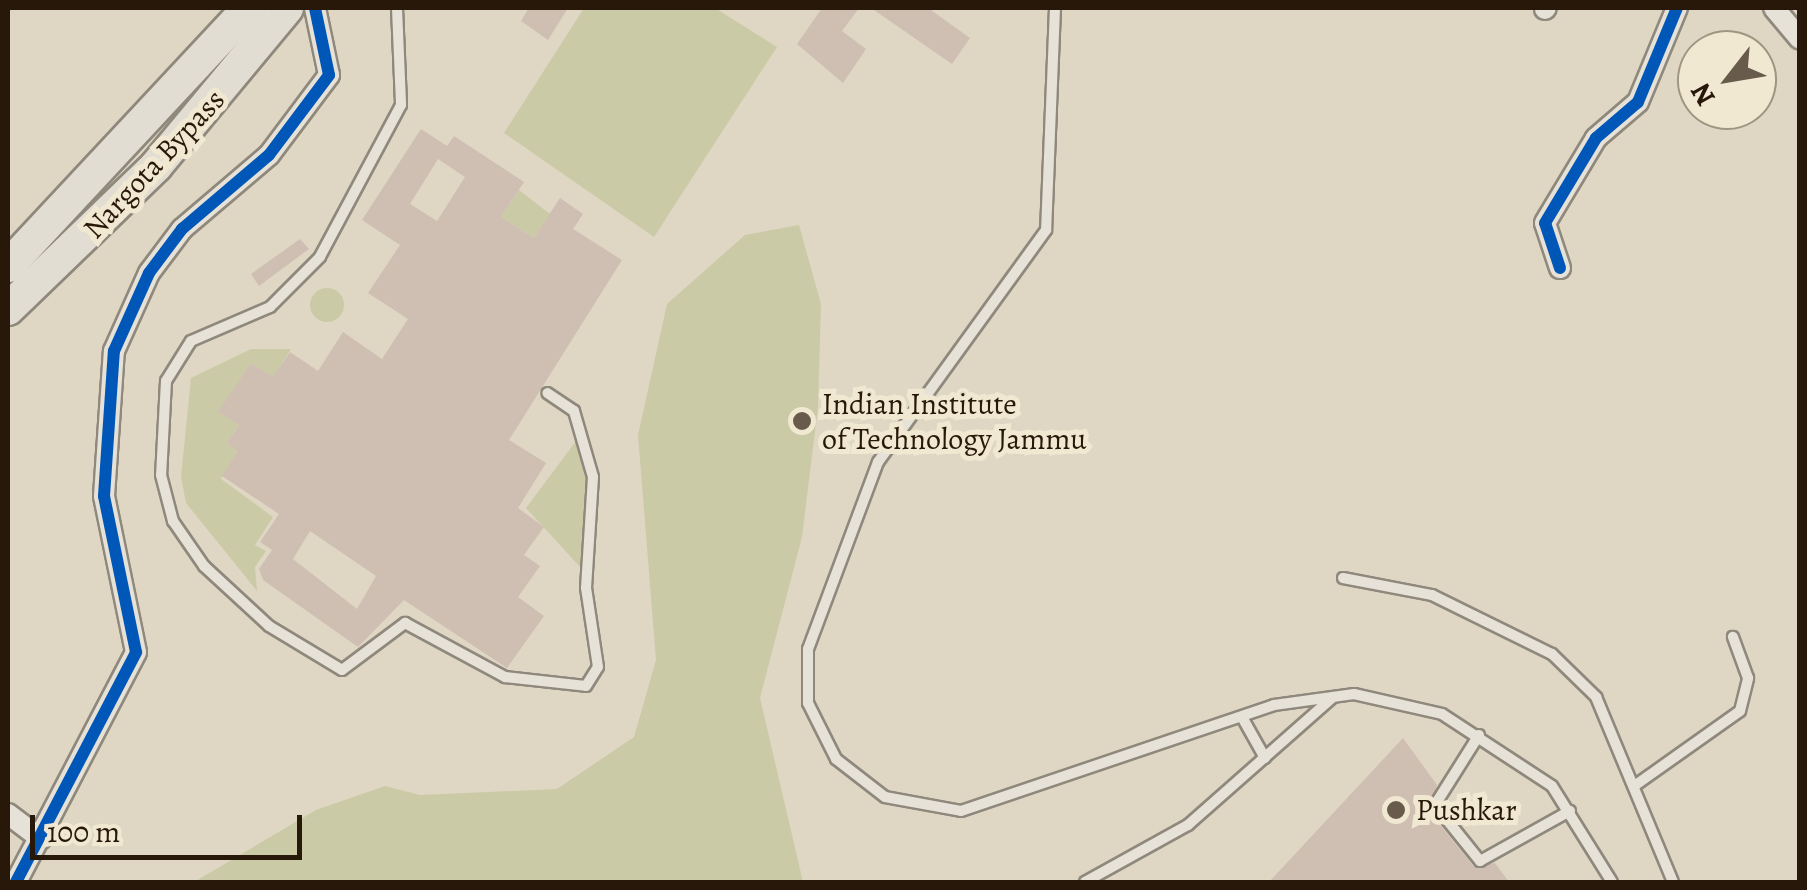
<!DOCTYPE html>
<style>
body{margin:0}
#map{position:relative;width:1807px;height:890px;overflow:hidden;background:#dfd7c4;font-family:Alegreya,serif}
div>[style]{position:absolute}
.green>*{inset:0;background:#cbcaa6}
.round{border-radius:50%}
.building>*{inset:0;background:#cfbeb2}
.roads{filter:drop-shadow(2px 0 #8f887c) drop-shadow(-2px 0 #8f887c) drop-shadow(0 2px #8f887c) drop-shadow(0 -2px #8f887c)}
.service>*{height:10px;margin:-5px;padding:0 5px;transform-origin:5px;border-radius:5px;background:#e6e2d8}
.minor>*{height:20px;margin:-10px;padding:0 10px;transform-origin:10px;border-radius:10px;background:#e6e2d8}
.trunk>*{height:32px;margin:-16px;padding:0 16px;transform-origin:16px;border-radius:16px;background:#e2ddd2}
.cycleway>*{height:12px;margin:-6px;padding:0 6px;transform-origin:6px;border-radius:6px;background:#0057b8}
.dots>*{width:28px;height:28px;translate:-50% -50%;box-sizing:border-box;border:5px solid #f1e8d2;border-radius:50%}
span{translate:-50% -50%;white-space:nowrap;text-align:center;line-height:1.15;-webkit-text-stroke:10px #f1e8d2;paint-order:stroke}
.street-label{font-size:30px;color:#28180a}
.poi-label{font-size:30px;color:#28180a}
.left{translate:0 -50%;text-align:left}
.frame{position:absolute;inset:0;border:10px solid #28180a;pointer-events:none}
.north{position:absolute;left:1677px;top:30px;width:100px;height:100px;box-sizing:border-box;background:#f1e8d2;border:2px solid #a19582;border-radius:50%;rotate:239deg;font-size:28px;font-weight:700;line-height:40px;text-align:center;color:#28180a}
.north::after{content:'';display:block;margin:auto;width:35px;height:45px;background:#685b4b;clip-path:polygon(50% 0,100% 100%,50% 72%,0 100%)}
.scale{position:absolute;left:30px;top:815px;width:272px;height:45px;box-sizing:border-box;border:5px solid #28180a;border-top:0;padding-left:12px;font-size:30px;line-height:35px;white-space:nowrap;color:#28180a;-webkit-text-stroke:8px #f1e8d2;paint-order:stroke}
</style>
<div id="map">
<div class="green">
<div style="clip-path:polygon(584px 8px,715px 8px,777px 47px,654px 237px,504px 133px)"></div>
<div style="clip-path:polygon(519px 190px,550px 214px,534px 238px,501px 217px)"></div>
<div style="clip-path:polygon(799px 225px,821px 304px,818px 407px,802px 537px,760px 698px,803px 882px,194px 882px,316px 810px,385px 786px,420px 795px,557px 789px,634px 737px,656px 660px,638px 435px,667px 304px,745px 235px)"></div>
<div class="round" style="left:310px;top:288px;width:34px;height:34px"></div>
<div style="clip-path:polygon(251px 349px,291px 349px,273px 378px,251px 363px,219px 412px,239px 425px,227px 443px,238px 451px,221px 479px,273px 517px,255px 545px,266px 551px,255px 567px,257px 591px,186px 503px,181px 477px,191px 378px)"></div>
<div style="clip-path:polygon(579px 437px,589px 505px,580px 567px,526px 508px)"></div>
</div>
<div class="building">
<div style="clip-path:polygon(529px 8px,568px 8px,548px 40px,521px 21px)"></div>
<div style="clip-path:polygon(822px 8px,859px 8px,842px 31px,866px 49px,843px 83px,797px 44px)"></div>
<div style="clip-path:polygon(871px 8px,928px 8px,970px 38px,952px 64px)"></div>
<div style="clip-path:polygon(evenodd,421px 129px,447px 146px,454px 136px,524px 182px,501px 217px,534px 238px,560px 198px,583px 214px,573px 229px,622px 260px,509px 440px,546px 463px,518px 508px,544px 527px,524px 555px,540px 566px,518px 597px,544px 616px,507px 668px,404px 600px,358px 647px,263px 580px,259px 569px,272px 550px,260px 542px,279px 514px,222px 476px,238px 451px,227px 443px,239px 425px,218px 412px,251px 363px,273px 377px,290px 352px,318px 371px,343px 332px,382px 359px,408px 319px,368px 293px,400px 245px,362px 220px,421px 129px,438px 159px,465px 177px,437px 221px,410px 204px,438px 159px,421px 129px,310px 531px,376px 576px,357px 609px,293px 559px,310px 531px)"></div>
<div style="clip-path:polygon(300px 239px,309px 249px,259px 286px,251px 274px)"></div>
<div style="clip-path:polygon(1403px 738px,1437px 785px,1428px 810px,1474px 867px,1495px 863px,1509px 882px,1269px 882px)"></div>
</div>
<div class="roads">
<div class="service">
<div style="left:397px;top:8px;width:97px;rotate:87.6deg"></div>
<div style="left:401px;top:105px;width:172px;rotate:118.1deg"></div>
<div style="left:320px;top:257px;width:71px;rotate:135deg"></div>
<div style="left:270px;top:307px;width:86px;rotate:156.7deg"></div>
<div style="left:191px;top:341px;width:47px;rotate:122deg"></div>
<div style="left:166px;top:381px;width:94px;rotate:93deg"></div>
<div style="left:161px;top:475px;width:48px;rotate:75.4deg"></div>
<div style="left:173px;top:521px;width:55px;rotate:55.4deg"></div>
<div style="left:204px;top:566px;width:88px;rotate:42.7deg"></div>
<div style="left:269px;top:626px;width:85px;rotate:31.1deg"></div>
<div style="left:342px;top:670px;width:79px;rotate:-36.7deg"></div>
<div style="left:405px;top:623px;width:114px;rotate:28.4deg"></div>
<div style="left:505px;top:677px;width:81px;rotate:6.3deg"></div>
<div style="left:586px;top:686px;width:22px;rotate:-58deg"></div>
<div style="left:598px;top:667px;width:80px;rotate:-98.6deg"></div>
<div style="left:586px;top:588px;width:111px;rotate:-86.4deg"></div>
<div style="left:593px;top:477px;width:69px;rotate:-106.1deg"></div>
<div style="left:574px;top:411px;width:32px;rotate:-146deg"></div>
<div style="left:1055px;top:8px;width:222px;rotate:92.3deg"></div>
<div style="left:1046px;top:230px;width:286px;rotate:125.9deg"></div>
<div style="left:878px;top:462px;width:200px;rotate:110.5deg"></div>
<div style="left:808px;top:649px;width:54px;rotate:90deg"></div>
<div style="left:808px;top:703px;width:63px;rotate:63.4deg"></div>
<div style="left:836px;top:759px;width:62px;rotate:37.8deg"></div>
<div style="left:885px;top:797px;width:77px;rotate:10.4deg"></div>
<div style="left:961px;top:811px;width:330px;rotate:-18.7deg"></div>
<div style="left:1274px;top:705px;width:81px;rotate:-7.8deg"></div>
<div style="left:1354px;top:694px;width:90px;rotate:12.8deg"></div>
<div style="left:1442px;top:714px;width:131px;rotate:33.2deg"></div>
<div style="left:1552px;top:786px;width:113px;rotate:58deg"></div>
<div style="left:1343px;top:578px;width:91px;rotate:10.8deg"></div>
<div style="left:1432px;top:595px;width:134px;rotate:26.2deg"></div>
<div style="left:1552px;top:654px;width:62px;rotate:44.3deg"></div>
<div style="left:1596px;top:697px;width:200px;rotate:67.4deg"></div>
<div style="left:1242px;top:717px;width:47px;rotate:60.7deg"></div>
<div style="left:1479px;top:735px;width:83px;rotate:122.2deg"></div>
<div style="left:1435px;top:805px;width:72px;rotate:51.2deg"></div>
<div style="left:1480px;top:861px;width:103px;rotate:-29.1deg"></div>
<div style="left:1637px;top:784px;width:126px;rotate:-35.3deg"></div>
<div style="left:1740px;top:711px;width:34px;rotate:-76deg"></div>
<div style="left:1748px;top:678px;width:44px;rotate:-110.1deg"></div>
<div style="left:1085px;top:882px;width:118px;rotate:-29deg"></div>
<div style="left:1188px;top:825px;width:193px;rotate:-41.4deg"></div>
</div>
<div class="minor">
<div style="left:1774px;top:8px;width:40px;rotate:50deg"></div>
<div style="left:1545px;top:9px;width:1px;rotate:-45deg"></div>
<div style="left:1560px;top:268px;width:47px;rotate:-108.4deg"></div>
<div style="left:1545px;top:223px;width:99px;rotate:-59deg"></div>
<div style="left:1596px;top:138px;width:55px;rotate:-40.6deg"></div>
<div style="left:1638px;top:102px;width:102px;rotate:-67.5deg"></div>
<div style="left:8px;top:814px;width:41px;rotate:37.1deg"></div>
<div style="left:16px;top:882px;width:259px;rotate:-62.4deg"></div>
<div style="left:136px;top:652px;width:159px;rotate:-101.6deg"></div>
<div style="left:104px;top:496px;width:145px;rotate:-86.1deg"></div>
<div style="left:114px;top:351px;width:85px;rotate:-65.8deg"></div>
<div style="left:149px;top:273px;width:55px;rotate:-53.1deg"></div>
<div style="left:182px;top:229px;width:114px;rotate:-40.4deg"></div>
<div style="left:269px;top:155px;width:100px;rotate:-53.1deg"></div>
<div style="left:329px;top:75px;width:68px;rotate:-101.8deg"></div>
</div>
<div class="trunk">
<div style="left:8px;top:266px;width:353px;rotate:-47deg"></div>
<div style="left:8px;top:309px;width:206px;rotate:-44deg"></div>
<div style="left:156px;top:166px;width:205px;rotate:-50.3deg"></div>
</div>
</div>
<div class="cycleway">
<div style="left:1560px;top:268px;width:47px;rotate:-108.4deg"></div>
<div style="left:1545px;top:223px;width:99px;rotate:-59deg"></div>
<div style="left:1596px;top:138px;width:55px;rotate:-40.6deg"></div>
<div style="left:1638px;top:102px;width:102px;rotate:-67.5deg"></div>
<div style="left:16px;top:882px;width:259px;rotate:-62.4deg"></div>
<div style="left:136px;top:652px;width:159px;rotate:-101.6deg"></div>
<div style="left:104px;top:496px;width:145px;rotate:-86.1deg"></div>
<div style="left:114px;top:351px;width:85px;rotate:-65.8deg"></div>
<div style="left:149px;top:273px;width:55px;rotate:-53.1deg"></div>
<div style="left:182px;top:229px;width:114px;rotate:-40.4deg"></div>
<div style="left:269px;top:155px;width:100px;rotate:-53.1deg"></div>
<div style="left:329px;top:75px;width:68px;rotate:-101.8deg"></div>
</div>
<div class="dots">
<div style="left:802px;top:421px;background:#685b4b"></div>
<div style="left:1396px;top:810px;background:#685b4b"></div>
</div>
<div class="street-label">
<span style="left:154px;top:164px;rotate:-47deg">Nargota Bypass</span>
</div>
<div class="poi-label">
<span class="left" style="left:822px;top:421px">Indian Institute<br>of Technology Jammu</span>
<span class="left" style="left:1416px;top:810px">Pushkar</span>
</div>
<div class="frame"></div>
<div class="north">N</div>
<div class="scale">100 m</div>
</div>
